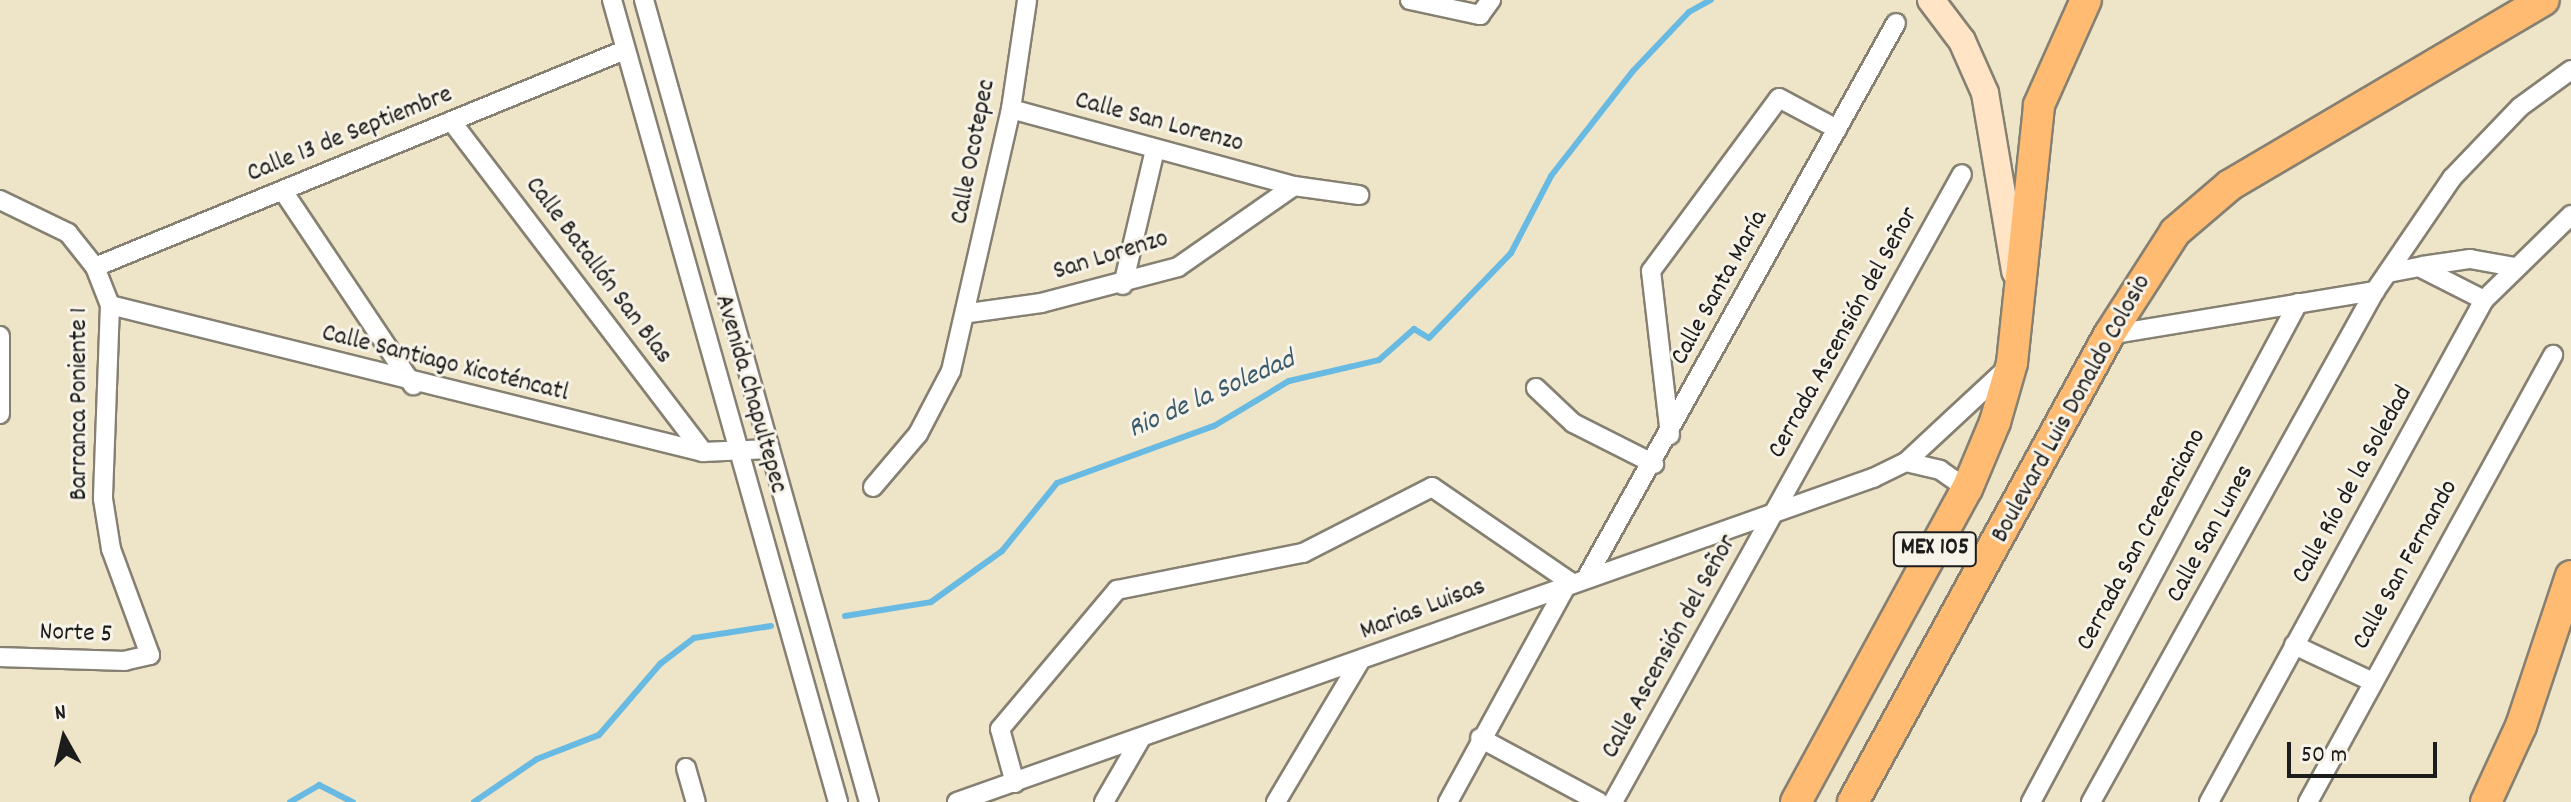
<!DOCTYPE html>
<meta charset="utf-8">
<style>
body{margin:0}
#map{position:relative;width:2571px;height:802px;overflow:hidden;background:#eee5c8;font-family:Dekko,sans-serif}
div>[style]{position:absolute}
.stream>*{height:6px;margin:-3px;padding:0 3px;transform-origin:3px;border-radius:3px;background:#68bae3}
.roads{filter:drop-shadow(2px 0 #858072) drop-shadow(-2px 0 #858072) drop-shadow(0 2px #858072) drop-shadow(0 -2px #858072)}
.street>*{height:18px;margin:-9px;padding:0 9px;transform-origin:9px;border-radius:9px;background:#fff}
.secondary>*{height:26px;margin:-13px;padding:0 13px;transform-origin:13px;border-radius:13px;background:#ffe4c6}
.primary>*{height:30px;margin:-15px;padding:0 15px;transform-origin:15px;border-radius:15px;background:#febb71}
span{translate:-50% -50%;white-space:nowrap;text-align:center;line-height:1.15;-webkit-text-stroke:6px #f7f3e8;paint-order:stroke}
.shield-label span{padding:2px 6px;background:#f7f3e8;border:2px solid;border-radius:6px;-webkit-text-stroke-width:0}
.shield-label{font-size:24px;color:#1c1c1c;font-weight:700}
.street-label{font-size:26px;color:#1c1c1c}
.water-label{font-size:28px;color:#3a5b6c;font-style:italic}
.north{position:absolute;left:24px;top:698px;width:80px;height:80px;-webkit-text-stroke:6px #f7f3e8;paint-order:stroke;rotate:352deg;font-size:22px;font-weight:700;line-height:32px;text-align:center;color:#1c1c1c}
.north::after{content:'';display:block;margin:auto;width:28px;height:36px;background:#1c1c1c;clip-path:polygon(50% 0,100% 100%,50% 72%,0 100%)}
.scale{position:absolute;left:2287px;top:742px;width:150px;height:36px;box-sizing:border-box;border:4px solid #1c1c1c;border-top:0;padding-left:10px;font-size:24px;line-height:28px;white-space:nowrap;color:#1c1c1c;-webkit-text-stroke:6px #f7f3e8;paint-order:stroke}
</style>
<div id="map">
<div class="stream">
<div style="left:845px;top:616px;width:87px;rotate:-9.2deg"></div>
<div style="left:931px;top:602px;width:87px;rotate:-35.7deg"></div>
<div style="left:1002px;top:551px;width:87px;rotate:-51deg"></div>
<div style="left:1057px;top:483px;width:167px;rotate:-20deg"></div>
<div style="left:1214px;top:426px;width:87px;rotate:-31deg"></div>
<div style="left:1289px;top:381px;width:92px;rotate:-13.1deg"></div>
<div style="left:1379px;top:360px;width:47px;rotate:-41.5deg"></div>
<div style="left:1414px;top:329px;width:17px;rotate:31deg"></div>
<div style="left:1429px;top:338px;width:118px;rotate:-46deg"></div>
<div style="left:1511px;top:253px;width:87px;rotate:-62.5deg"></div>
<div style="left:1551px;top:176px;width:133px;rotate:-52deg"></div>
<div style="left:1633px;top:71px;width:81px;rotate:-46.5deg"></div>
<div style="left:1689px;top:12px;width:25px;rotate:-29deg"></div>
<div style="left:290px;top:802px;width:34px;rotate:-30deg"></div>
<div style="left:319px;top:785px;width:38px;rotate:27deg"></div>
<div style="left:474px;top:802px;width:76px;rotate:-34.3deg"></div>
<div style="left:537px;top:759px;width:66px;rotate:-21.2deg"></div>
<div style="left:599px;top:735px;width:94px;rotate:-49.3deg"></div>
<div style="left:660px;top:664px;width:43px;rotate:-37.4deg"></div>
<div style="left:694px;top:638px;width:78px;rotate:-8.9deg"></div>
</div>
<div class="roads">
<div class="street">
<div style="left:612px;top:0;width:833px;rotate:74.26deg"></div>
<div style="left:644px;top:0;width:833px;rotate:74.33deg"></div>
<div style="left:1410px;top:0;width:72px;rotate:12.1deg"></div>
<div style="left:1480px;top:15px;width:19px;rotate:-54deg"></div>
<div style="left:1011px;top:109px;width:293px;rotate:15.2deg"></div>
<div style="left:1294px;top:186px;width:66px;rotate:7.9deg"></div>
<div style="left:452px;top:122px;width:415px;rotate:52.7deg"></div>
<div style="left:283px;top:191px;width:234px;rotate:56.2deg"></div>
<div style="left:0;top:200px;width:76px;rotate:25.9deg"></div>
<div style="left:68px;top:233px;width:43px;rotate:51.5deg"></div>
<div style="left:95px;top:267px;width:41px;rotate:68.5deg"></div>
<div style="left:110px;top:305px;width:194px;rotate:92.1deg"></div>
<div style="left:103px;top:499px;width:51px;rotate:80.9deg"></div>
<div style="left:111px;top:549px;width:113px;rotate:69.8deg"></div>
<div style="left:150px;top:655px;width:26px;rotate:167deg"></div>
<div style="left:125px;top:661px;width:125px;rotate:-178.2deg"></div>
<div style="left:2422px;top:266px;width:49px;rotate:-8.3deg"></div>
<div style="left:2470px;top:259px;width:46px;rotate:10.1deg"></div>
<div style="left:95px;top:267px;width:573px;rotate:-22.27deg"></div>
<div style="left:2388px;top:273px;width:32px;rotate:-11deg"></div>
<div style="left:2419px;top:267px;width:73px;rotate:26.9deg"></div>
<div style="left:1123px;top:285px;width:139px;rotate:-76.7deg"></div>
<div style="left:110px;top:305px;width:611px;rotate:13.92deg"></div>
<div style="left:703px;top:452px;width:67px;rotate:-2.6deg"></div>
<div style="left:969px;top:313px;width:73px;rotate:-7.9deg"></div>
<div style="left:1041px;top:303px;width:142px;rotate:-14.7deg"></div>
<div style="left:1178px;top:267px;width:141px;rotate:-34.9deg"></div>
<div style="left:2109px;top:335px;width:270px;rotate:-9.4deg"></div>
<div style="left:0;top:336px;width:78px;rotate:90deg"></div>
<div style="left:1536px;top:388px;width:51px;rotate:43.4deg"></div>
<div style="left:1573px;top:423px;width:91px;rotate:26.8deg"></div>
<div style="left:1670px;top:435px;width:165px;rotate:-96.6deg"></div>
<div style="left:1651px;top:271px;width:215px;rotate:-53.5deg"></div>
<div style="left:1779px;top:98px;width:66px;rotate:28.1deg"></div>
<div style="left:1906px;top:462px;width:35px;rotate:13deg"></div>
<div style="left:1940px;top:470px;width:33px;rotate:35deg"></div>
<div style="left:873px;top:487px;width:70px;rotate:-49.7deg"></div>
<div style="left:918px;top:434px;width:71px;rotate:-62.4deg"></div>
<div style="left:951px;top:371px;width:269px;rotate:-77.1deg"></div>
<div style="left:1011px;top:109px;width:110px;rotate:-81.6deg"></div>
<div style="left:1588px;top:575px;width:632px;rotate:-60.84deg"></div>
<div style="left:2294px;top:645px;width:85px;rotate:25.1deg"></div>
<div style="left:1480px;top:738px;width:135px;rotate:28.3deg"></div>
<div style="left:686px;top:768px;width:35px;rotate:74deg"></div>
<div style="left:1015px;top:783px;width:56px;rotate:-105.5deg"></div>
<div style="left:1000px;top:729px;width:182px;rotate:-49.9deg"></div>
<div style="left:1117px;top:590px;width:190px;rotate:-11.3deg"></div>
<div style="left:1303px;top:553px;width:145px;rotate:-27.1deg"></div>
<div style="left:1432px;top:487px;width:166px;rotate:34.5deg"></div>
<div style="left:1569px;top:581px;width:252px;rotate:118.7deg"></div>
<div style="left:957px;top:802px;width:972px;rotate:-19.48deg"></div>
<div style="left:1873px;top:478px;width:37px;rotate:-26deg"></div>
<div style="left:1906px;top:462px;width:137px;rotate:-42.9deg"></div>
<div style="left:1104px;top:802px;width:72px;rotate:-59.9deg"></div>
<div style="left:1276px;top:802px;width:162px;rotate:-59.2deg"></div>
<div style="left:1613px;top:802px;width:718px;rotate:-60.94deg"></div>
<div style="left:2031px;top:802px;width:566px;rotate:-61.85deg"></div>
<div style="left:2091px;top:802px;width:585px;rotate:-60.94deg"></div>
<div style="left:2375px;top:291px;width:137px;rotate:-55.7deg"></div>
<div style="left:2452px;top:178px;width:98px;rotate:-46.2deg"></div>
<div style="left:2520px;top:107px;width:63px;rotate:-36deg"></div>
<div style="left:2209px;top:802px;width:572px;rotate:-61.29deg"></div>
<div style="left:2484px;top:300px;width:122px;rotate:-44.3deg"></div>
<div style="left:2308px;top:802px;width:510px;rotate:-61.27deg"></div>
</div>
<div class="secondary">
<div style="left:1931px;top:0;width:51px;rotate:52.9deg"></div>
<div style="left:1962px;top:41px;width:57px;rotate:66.1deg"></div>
<div style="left:1985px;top:93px;width:181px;rotate:80.4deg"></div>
</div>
<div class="primary">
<div style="left:1796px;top:802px;width:357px;rotate:-61.4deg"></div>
<div style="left:1967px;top:489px;width:73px;rotate:-67.3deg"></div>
<div style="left:1995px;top:422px;width:61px;rotate:-73.9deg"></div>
<div style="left:2012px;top:363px;width:259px;rotate:-84deg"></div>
<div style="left:2039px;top:105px;width:115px;rotate:-65.9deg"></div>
<div style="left:1853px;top:802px;width:533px;rotate:-61.27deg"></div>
<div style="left:2109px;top:335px;width:122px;rotate:-57.3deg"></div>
<div style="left:2175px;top:232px;width:72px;rotate:-40.5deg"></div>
<div style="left:2230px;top:185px;width:364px;rotate:-30.5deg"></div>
<div style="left:2486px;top:802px;width:84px;rotate:-65.3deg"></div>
<div style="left:2521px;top:726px;width:158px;rotate:-71.6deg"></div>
</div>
</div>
<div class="shield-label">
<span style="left:1935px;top:549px">MEX 105</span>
</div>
<div class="street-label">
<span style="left:1159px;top:123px;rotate:15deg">Calle San Lorenzo</span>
<span style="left:350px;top:135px;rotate:-22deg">Calle 13 de Septiembre</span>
<span style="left:974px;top:152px;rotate:-79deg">Calle Ocotepec</span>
<span style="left:1111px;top:256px;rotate:-17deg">San Lorenzo</span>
<span style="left:598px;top:271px;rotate:53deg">Calle Batallón San Blas</span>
<span style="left:1720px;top:288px;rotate:-61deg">Calle Santa María</span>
<span style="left:1844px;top:333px;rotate:-61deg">Cerrada Ascensión del Señor</span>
<span style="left:445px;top:364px;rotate:14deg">Calle Santiago Xicoténcatl</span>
<span style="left:750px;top:394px;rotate:74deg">Avenida Chapultepec</span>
<span style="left:80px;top:404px;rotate:-90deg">Barranca Poniente 1</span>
<span style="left:2072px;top:409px;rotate:-61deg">Boulevard Luis Donaldo Colosio</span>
<span style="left:2353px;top:485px;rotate:-61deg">Calle Río de la Soledad</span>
<span style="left:2211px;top:534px;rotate:-61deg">Calle San Lunes</span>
<span style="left:2142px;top:540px;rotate:-62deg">Cerrada San Crecenciano</span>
<span style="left:2406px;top:565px;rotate:-61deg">Calle San Fernando</span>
<span style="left:1423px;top:610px;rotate:-21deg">Marias Luisas</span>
<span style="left:76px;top:634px;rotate:2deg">Norte 5</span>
<span style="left:1670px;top:647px;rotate:-61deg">Calle Ascensión del Señor</span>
</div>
<div class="water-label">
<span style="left:1212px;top:396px;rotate:-24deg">Rio de la Soledad</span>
</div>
<div class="north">N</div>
<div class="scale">50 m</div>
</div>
